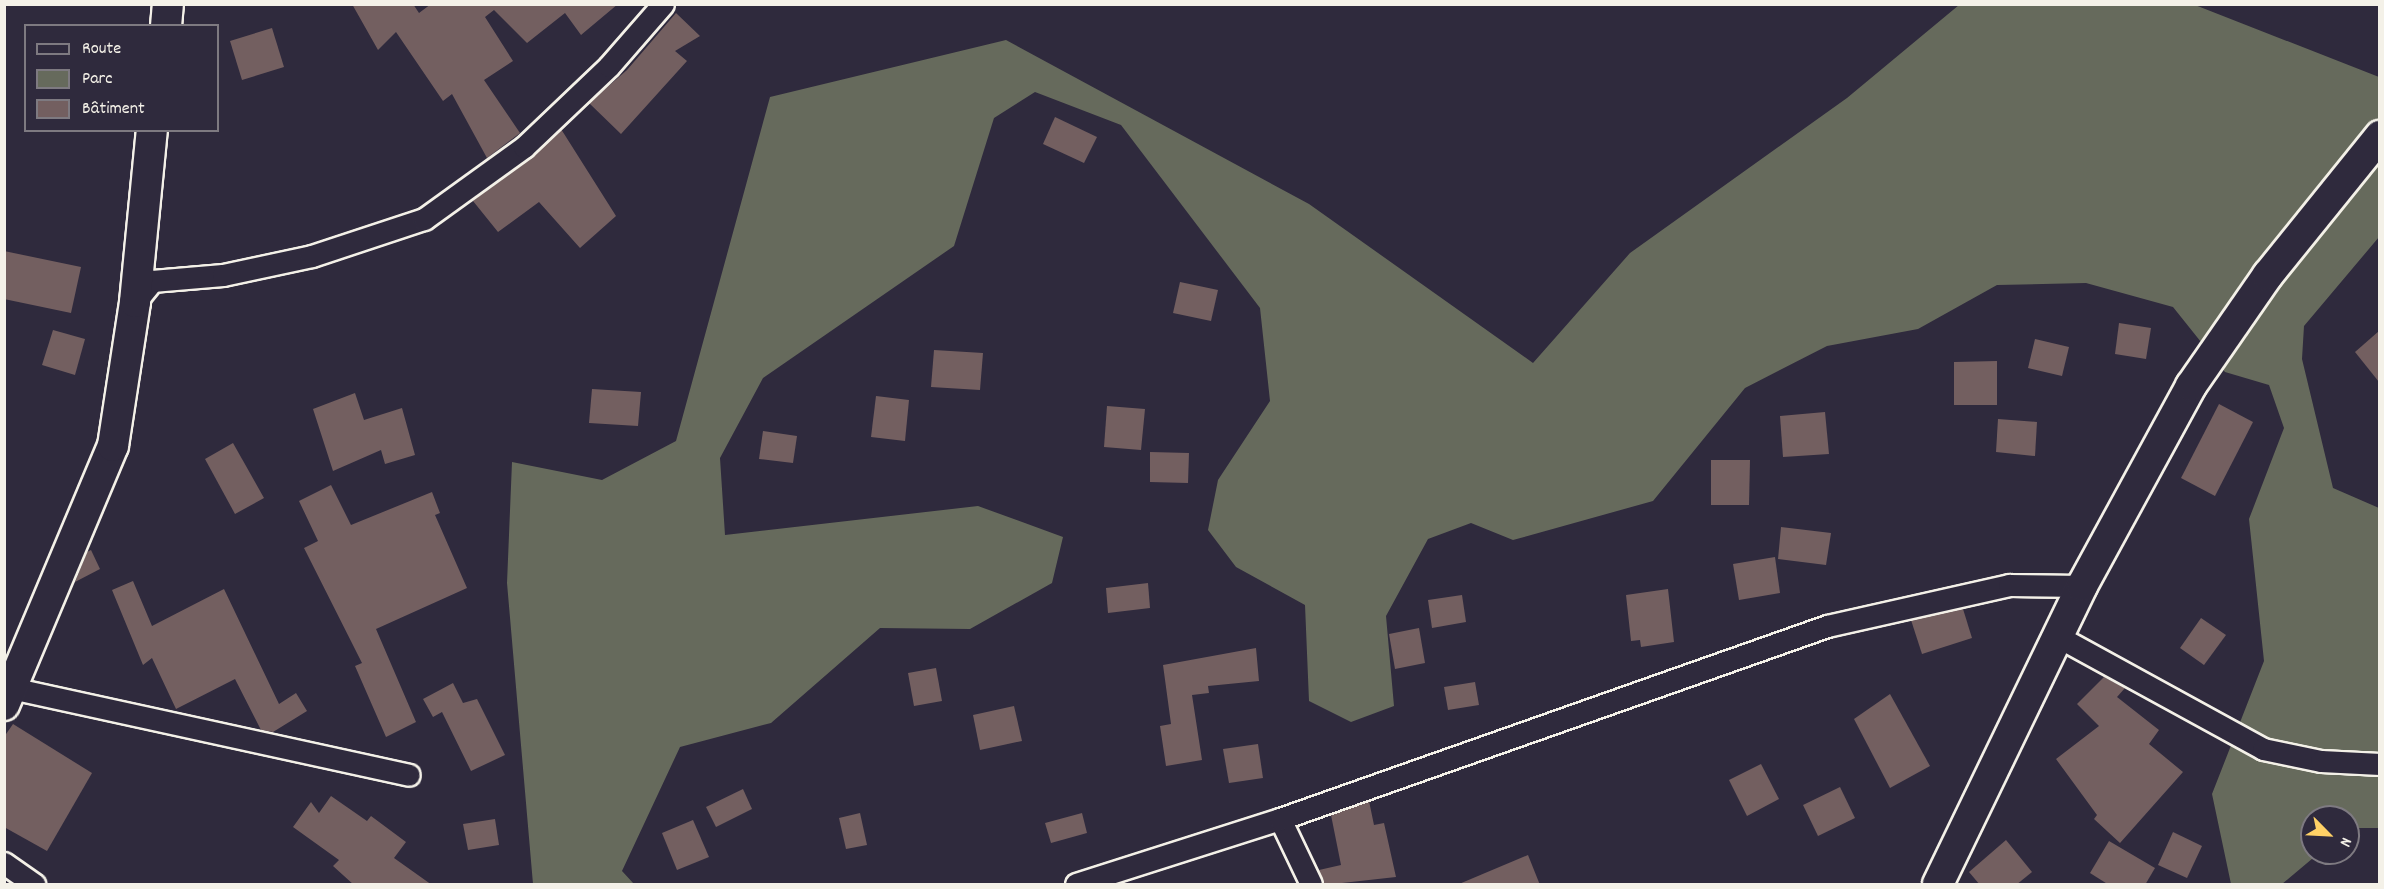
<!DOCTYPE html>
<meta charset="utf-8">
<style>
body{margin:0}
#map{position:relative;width:2384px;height:889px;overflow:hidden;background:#2f2a3d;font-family:Dekko,sans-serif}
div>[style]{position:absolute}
.green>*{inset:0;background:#666a5c}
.building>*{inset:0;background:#735f60}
.roads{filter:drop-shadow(2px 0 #f4f1e8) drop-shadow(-2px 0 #f4f1e8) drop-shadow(0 2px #f4f1e8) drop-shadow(0 -2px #f4f1e8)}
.street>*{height:21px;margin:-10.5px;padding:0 10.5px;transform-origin:10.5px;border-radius:10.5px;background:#2f2a3d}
.secondary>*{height:30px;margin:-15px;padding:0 15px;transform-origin:15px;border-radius:15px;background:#2f2a3d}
span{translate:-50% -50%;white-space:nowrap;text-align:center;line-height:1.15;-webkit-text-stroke:4.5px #2f2a3d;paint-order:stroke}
.frame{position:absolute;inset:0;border:6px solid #f4f1e8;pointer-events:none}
.legend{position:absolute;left:24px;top:24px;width:195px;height:108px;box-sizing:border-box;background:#2f2a3d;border:2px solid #7e7a81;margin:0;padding:8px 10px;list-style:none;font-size:18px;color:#f4f1e8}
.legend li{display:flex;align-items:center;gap:12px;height:30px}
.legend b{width:30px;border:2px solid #7e7a81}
.north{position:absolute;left:2300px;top:805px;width:60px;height:60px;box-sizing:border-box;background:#2f2a3d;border:2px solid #7e7a81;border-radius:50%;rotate:114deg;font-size:16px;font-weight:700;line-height:24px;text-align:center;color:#f4f1e8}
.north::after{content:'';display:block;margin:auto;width:21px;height:27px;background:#ffd166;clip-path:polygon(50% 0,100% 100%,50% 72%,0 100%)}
</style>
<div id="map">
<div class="green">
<div style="clip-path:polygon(1959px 5px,2195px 5px,2379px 77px,2379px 237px,2304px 326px,2302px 359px,2333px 488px,2379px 508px,2379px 828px,2348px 828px,2348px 817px,2312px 817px,2312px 853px,2319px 853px,2282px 884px,2231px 884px,2212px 794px,2264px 661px,2249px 519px,2284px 428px,2269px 385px,2225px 372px,2173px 307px,2086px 283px,1997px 285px,1918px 329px,1827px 346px,1745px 388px,1653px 501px,1513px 540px,1471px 523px,1428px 539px,1386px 616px,1394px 706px,1351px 722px,1309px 701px,1305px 605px,1236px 567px,1208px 530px,1218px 480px,1270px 401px,1260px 308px,1121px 125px,1035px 92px,994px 118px,954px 246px,763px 378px,720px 458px,725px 535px,978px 506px,1063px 537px,1052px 583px,970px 629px,880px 628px,771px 723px,680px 747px,622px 871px,634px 884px,533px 884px,507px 583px,512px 462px,602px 480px,676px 441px,770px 97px,1006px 40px,1309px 204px,1533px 363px,1630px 253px,1847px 98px)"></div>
</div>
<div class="building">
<div style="clip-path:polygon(352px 4px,413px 4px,419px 13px,431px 4px,618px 4px,581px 35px,565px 13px,527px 43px,494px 10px,485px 17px,513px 61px,484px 80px,520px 133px,487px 158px,452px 94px,443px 101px,396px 32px,378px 50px)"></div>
<div style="clip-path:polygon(676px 13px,700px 36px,675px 51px,687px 61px,621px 134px,589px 103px,627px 70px)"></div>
<div style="clip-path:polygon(272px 28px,284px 67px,242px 80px,230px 41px)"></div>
<div style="clip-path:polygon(1055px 117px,1097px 137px,1084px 163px,1043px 144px)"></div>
<div style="clip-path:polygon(561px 129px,616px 216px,580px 248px,539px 202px,498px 232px,473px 201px)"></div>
<div style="clip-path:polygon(4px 251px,81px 267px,71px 313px,4px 299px)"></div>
<div style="clip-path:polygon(1180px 282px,1218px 290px,1211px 321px,1173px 313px)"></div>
<div style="clip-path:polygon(2119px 323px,2151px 328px,2146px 359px,2115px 354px)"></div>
<div style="clip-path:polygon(53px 330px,85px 339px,75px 375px,42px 365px)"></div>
<div style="clip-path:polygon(2379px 331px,2379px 382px,2355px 352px)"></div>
<div style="clip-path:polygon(2035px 339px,2069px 347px,2062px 376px,2028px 368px)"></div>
<div style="clip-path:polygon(934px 350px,983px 353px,980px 390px,931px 387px)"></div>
<div style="clip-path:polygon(1997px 361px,1997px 405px,1954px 405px,1954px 362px)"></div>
<div style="clip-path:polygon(592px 389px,641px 392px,638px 426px,589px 423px)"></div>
<div style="clip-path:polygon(355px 393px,364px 420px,402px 408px,415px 455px,385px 464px,381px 450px,333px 471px,313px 409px)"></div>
<div style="clip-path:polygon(876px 396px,909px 400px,905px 441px,871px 437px)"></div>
<div style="clip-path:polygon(2219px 404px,2253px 422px,2215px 496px,2181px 478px)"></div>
<div style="clip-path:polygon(1107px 406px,1145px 409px,1141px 450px,1104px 447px)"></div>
<div style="clip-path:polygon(1825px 412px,1829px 454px,1783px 457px,1780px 416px)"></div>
<div style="clip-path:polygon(1998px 419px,2037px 422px,2035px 456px,1996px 452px)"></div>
<div style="clip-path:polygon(763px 431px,797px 436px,793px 463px,759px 459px)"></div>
<div style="clip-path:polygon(233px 443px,264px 498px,235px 514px,205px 459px)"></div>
<div style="clip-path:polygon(1150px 452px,1189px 453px,1188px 483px,1150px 482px)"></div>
<div style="clip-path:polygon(1711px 460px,1750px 460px,1749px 505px,1711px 505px)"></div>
<div style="clip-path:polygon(331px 485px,351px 525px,432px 492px,440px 513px,435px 515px,467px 588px,376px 629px,416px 722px,386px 737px,355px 666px,362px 663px,304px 548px,318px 541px,299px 501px)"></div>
<div style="clip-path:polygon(1781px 527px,1831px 533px,1826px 565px,1778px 559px)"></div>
<div style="clip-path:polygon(91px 550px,100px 569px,75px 582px,87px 552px)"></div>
<div style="clip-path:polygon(1775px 557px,1780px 593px,1739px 600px,1733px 564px)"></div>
<div style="clip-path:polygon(133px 581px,152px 626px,224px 589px,279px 704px,296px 693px,307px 711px,273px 732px,261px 730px,235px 679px,176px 709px,152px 658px,143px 665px,112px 590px)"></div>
<div style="clip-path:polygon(1148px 583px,1150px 608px,1108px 613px,1106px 588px)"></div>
<div style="clip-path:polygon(1668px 589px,1674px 642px,1641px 647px,1640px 640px,1631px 641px,1626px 595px)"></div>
<div style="clip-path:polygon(1462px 595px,1466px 622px,1432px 628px,1428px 600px)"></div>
<div style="clip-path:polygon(1963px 609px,1972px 638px,1922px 654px,1911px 620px)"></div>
<div style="clip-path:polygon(2201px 618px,2226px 635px,2204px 665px,2180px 648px)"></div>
<div style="clip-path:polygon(1419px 628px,1425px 663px,1395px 669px,1389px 634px)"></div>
<div style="clip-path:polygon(1256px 648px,1259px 681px,1208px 686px,1209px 693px,1192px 695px,1202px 760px,1166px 766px,1160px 726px,1171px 724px,1163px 665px)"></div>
<div style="clip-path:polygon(936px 668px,942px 701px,914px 706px,908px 673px)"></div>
<div style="clip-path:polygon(2104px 677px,2125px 688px,2117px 697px,2159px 730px,2149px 744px,2183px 772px,2120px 843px,2094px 819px,2097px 815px,2056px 759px,2099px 726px,2077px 704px)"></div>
<div style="clip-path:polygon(1475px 682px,1479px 705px,1448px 710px,1444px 687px)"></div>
<div style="clip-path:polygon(453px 683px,463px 703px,477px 699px,505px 755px,471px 771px,442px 712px,433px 717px,423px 699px)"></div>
<div style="clip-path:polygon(1890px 694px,1930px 766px,1890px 788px,1854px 719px)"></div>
<div style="clip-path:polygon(1014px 706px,1022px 741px,980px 750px,973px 715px)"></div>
<div style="clip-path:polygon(13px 724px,92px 773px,47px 851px,4px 827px,4px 737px)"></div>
<div style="clip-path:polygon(1258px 744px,1263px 778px,1229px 783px,1223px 749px)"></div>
<div style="clip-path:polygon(1761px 764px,1779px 799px,1747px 816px,1729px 780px)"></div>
<div style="clip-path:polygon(1840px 787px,1855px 818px,1818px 836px,1803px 805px)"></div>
<div style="clip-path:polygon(743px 789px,752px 809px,716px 827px,706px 807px)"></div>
<div style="clip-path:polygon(331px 796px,367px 821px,371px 816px,406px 842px,394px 858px,432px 885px,354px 885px,333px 866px,339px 860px,293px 827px,311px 802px,319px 813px)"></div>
<div style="clip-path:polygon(1369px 801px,1374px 825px,1384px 823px,1396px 877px,1324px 885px,1319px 870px,1341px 865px,1331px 815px)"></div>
<div style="clip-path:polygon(860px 813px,867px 845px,846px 849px,839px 818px)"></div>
<div style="clip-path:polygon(1082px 813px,1087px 833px,1051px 843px,1045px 823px)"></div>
<div style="clip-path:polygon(495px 819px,499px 845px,468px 850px,463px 824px)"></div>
<div style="clip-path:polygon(693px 820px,709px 857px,677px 870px,662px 833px)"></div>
<div style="clip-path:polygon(2173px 832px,2202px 846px,2187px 878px,2158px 865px)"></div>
<div style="clip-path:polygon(2006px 840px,2032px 872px,2016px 885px,1980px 885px,1969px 872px)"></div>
<div style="clip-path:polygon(2109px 841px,2155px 868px,2145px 885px,2109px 885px,2090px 873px)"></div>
<div style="clip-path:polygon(1528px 855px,1540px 885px,1459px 885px,1459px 884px)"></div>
</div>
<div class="roads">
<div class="street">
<div style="left:136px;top:301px;width:26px;rotate:-51deg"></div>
<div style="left:152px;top:281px;width:71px;rotate:-4.8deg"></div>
<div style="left:223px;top:275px;width:91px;rotate:-12.1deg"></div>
<div style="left:312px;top:256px;width:118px;rotate:-18.3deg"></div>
<div style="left:424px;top:219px;width:123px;rotate:-35.8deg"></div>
<div style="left:524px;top:147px;width:117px;rotate:-43.6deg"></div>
<div style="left:609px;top:66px;width:82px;rotate:-48.9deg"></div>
<div style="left:2057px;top:636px;width:235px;rotate:28.7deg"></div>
<div style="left:2263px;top:749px;width:59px;rotate:11.7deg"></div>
<div style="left:2321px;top:761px;width:59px;rotate:2.9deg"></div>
<div style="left:11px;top:688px;width:407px;rotate:12.3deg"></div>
<div style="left:1280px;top:819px;width:72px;rotate:64.5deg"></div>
<div style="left:4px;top:863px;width:37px;rotate:35deg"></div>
<div style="left:1076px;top:884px;width:214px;rotate:-17.7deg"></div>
<div style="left:1280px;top:819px;width:580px;rotate:-19.43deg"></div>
<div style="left:1827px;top:626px;width:187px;rotate:-12.7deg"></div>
<div style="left:2009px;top:585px;width:73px;rotate:0.8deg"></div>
</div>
<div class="secondary">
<div style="left:166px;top:26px;width:22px;rotate:-85deg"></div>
<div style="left:4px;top:705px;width:281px;rotate:-67.2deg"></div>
<div style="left:113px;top:446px;width:146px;rotate:-81.3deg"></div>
<div style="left:135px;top:302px;width:173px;rotate:-84.4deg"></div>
<div style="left:1938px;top:884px;width:331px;rotate:-64.2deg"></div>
<div style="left:2082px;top:586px;width:228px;rotate:-61.4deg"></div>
<div style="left:2191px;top:386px;width:135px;rotate:-55.3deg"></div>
<div style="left:2268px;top:275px;width:179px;rotate:-51.1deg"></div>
</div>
</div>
<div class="frame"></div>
<ul class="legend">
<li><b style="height:8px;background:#2f2a3d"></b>Route</li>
<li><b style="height:16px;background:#666a5c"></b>Parc</li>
<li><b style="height:16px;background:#735f60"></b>Bâtiment</li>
</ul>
<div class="north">N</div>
</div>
